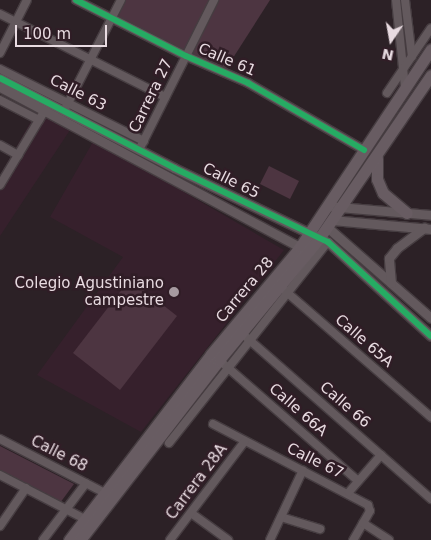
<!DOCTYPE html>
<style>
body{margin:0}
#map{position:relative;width:431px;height:540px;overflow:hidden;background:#2c2126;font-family:"DejaVu Sans",sans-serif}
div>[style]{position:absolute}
.built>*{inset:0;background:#36202c}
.green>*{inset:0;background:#4d3541}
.roads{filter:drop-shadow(1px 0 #463d41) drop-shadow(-1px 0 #463d41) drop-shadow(0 1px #463d41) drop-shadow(0 -1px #463d41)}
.minor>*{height:8px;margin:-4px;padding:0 4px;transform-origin:4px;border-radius:4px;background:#63595d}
.tertiary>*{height:9px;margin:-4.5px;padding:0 4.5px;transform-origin:4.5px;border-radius:4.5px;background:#63595d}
.primary>*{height:11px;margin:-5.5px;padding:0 5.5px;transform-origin:5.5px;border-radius:5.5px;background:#685c62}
.cycleway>*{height:6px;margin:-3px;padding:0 3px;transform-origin:3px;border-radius:3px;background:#26ab63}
.dots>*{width:14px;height:14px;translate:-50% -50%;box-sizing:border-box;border:2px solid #301d26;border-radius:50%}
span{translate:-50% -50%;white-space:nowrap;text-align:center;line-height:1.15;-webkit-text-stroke:5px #301d26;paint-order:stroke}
.street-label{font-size:15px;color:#e8dbe1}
.poi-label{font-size:15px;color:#e8dbe1}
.right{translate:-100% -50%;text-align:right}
.north{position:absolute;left:366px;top:15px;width:50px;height:50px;-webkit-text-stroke:4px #301d26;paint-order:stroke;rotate:192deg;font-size:14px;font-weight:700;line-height:20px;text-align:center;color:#e8dbe1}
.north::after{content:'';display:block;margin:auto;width:18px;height:22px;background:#e8dbe1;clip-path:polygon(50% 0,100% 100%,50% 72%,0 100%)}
.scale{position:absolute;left:15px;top:25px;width:92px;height:22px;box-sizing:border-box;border:2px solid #e8dbe1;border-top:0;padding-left:6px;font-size:15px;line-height:18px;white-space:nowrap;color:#e8dbe1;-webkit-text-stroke:4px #301d26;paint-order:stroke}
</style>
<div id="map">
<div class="built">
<div style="clip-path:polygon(38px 109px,72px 127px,0 236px,0 175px)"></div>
<div style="clip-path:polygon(94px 140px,284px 250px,141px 432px,37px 375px,123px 257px,50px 217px)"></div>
</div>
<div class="green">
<div style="clip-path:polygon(125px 0,209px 0,184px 51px,117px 16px)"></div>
<div style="clip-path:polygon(218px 0,270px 0,224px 72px,190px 52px)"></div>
<div style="clip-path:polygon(269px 166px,299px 181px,290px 199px,260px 184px)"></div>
<div style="clip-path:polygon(130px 279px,177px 316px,120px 390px,73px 353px)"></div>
<div style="clip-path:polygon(0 446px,74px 484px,60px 503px,0 472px)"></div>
</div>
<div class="roads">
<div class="minor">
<div style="left:76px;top:0;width:123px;rotate:27deg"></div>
<div style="left:186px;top:56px;width:68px;rotate:23.5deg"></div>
<div style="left:248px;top:83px;width:134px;rotate:30deg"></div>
<div style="left:396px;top:0;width:87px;rotate:84.1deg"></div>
<div style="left:405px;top:0;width:57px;rotate:83deg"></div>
<div style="left:0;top:14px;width:185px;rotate:26.7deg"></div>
<div style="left:0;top:53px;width:59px;rotate:-63deg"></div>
<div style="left:0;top:69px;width:161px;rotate:26.6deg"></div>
<div style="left:387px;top:93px;width:78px;rotate:-55.9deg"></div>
<div style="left:0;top:100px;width:44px;rotate:27.1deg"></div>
<div style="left:66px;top:107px;width:120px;rotate:-62.8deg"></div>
<div style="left:0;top:145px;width:21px;rotate:29deg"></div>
<div style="left:139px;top:150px;width:168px;rotate:-63.4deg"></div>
<div style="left:0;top:185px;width:87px;rotate:-59deg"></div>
<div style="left:283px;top:289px;width:196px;rotate:40.9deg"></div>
<div style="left:246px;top:337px;width:246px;rotate:41.2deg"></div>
<div style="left:219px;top:360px;width:184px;rotate:41deg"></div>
<div style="left:213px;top:424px;width:175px;rotate:27.6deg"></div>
<div style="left:368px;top:505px;width:6px;rotate:72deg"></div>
<div style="left:370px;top:511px;width:34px;rotate:120deg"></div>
<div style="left:0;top:439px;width:118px;rotate:27.2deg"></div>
<div style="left:169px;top:443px;width:256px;rotate:-51.7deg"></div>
<div style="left:0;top:475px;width:96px;rotate:27.4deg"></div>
<div style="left:349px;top:492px;width:49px;rotate:-49.1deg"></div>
<div style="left:191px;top:513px;width:46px;rotate:36.1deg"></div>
<div style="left:281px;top:517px;width:41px;rotate:17.1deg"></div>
<div style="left:363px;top:523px;width:31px;rotate:33deg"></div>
<div style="left:0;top:526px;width:46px;rotate:-55.6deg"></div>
<div style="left:43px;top:540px;width:71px;rotate:-53deg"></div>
<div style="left:170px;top:540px;width:124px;rotate:-52.9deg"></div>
<div style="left:270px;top:540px;width:77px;rotate:-64.8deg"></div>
</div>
<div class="tertiary">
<div style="left:0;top:78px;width:196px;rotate:27.3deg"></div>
<div style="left:174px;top:168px;width:171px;rotate:25.7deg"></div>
<div style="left:328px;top:242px;width:139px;rotate:42.4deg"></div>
<div style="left:0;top:87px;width:344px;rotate:28.1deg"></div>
<div style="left:327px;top:206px;width:104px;rotate:4.9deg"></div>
<div style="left:332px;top:220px;width:99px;rotate:5.2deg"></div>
<div style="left:327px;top:227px;width:138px;rotate:41.2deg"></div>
<div style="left:391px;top:283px;width:25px;rotate:-95deg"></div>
<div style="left:389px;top:258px;width:13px;rotate:-51deg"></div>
<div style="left:397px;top:248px;width:34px;rotate:-37deg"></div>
</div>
<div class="primary">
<div style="left:377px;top:158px;width:21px;rotate:90deg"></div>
<div style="left:377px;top:179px;width:15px;rotate:67deg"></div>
<div style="left:383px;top:193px;width:31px;rotate:40deg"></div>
<div style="left:69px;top:540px;width:234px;rotate:-52.6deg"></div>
<div style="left:211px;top:354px;width:139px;rotate:-50.2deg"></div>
<div style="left:300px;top:247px;width:237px;rotate:-56.5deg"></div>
<div style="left:80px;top:540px;width:227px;rotate:-52.3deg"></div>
<div style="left:219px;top:360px;width:159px;rotate:-50.6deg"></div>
<div style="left:320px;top:237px;width:196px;rotate:-55.6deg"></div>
</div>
</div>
<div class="cycleway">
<div style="left:76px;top:0;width:123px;rotate:27deg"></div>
<div style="left:186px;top:56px;width:68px;rotate:23.5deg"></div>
<div style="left:248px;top:83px;width:134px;rotate:30deg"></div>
<div style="left:0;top:78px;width:196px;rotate:27.3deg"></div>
<div style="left:174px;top:168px;width:171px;rotate:25.7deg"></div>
<div style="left:328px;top:242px;width:139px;rotate:42.4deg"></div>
</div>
<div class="dots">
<div style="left:174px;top:292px;background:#a69aa0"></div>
</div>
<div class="street-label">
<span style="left:227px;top:60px;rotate:23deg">Calle 61</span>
<span style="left:78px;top:93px;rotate:27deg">Calle 63</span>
<span style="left:151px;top:96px;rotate:-64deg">Carrera 27</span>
<span style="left:231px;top:181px;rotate:26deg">Calle 65</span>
<span style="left:245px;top:290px;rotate:-50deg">Carrera 28</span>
<span style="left:364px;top:341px;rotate:41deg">Calle 65A</span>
<span style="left:345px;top:405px;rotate:41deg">Calle 66</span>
<span style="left:298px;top:410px;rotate:41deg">Calle 66A</span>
<span style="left:59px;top:454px;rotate:27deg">Calle 68</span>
<span style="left:315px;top:461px;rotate:26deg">Calle 67</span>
<span style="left:197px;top:482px;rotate:-53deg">Carrera 28A</span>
</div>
<div class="poi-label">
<span class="right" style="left:164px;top:292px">Colegio Agustiniano<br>campestre</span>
</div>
<div class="north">N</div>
<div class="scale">100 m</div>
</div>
